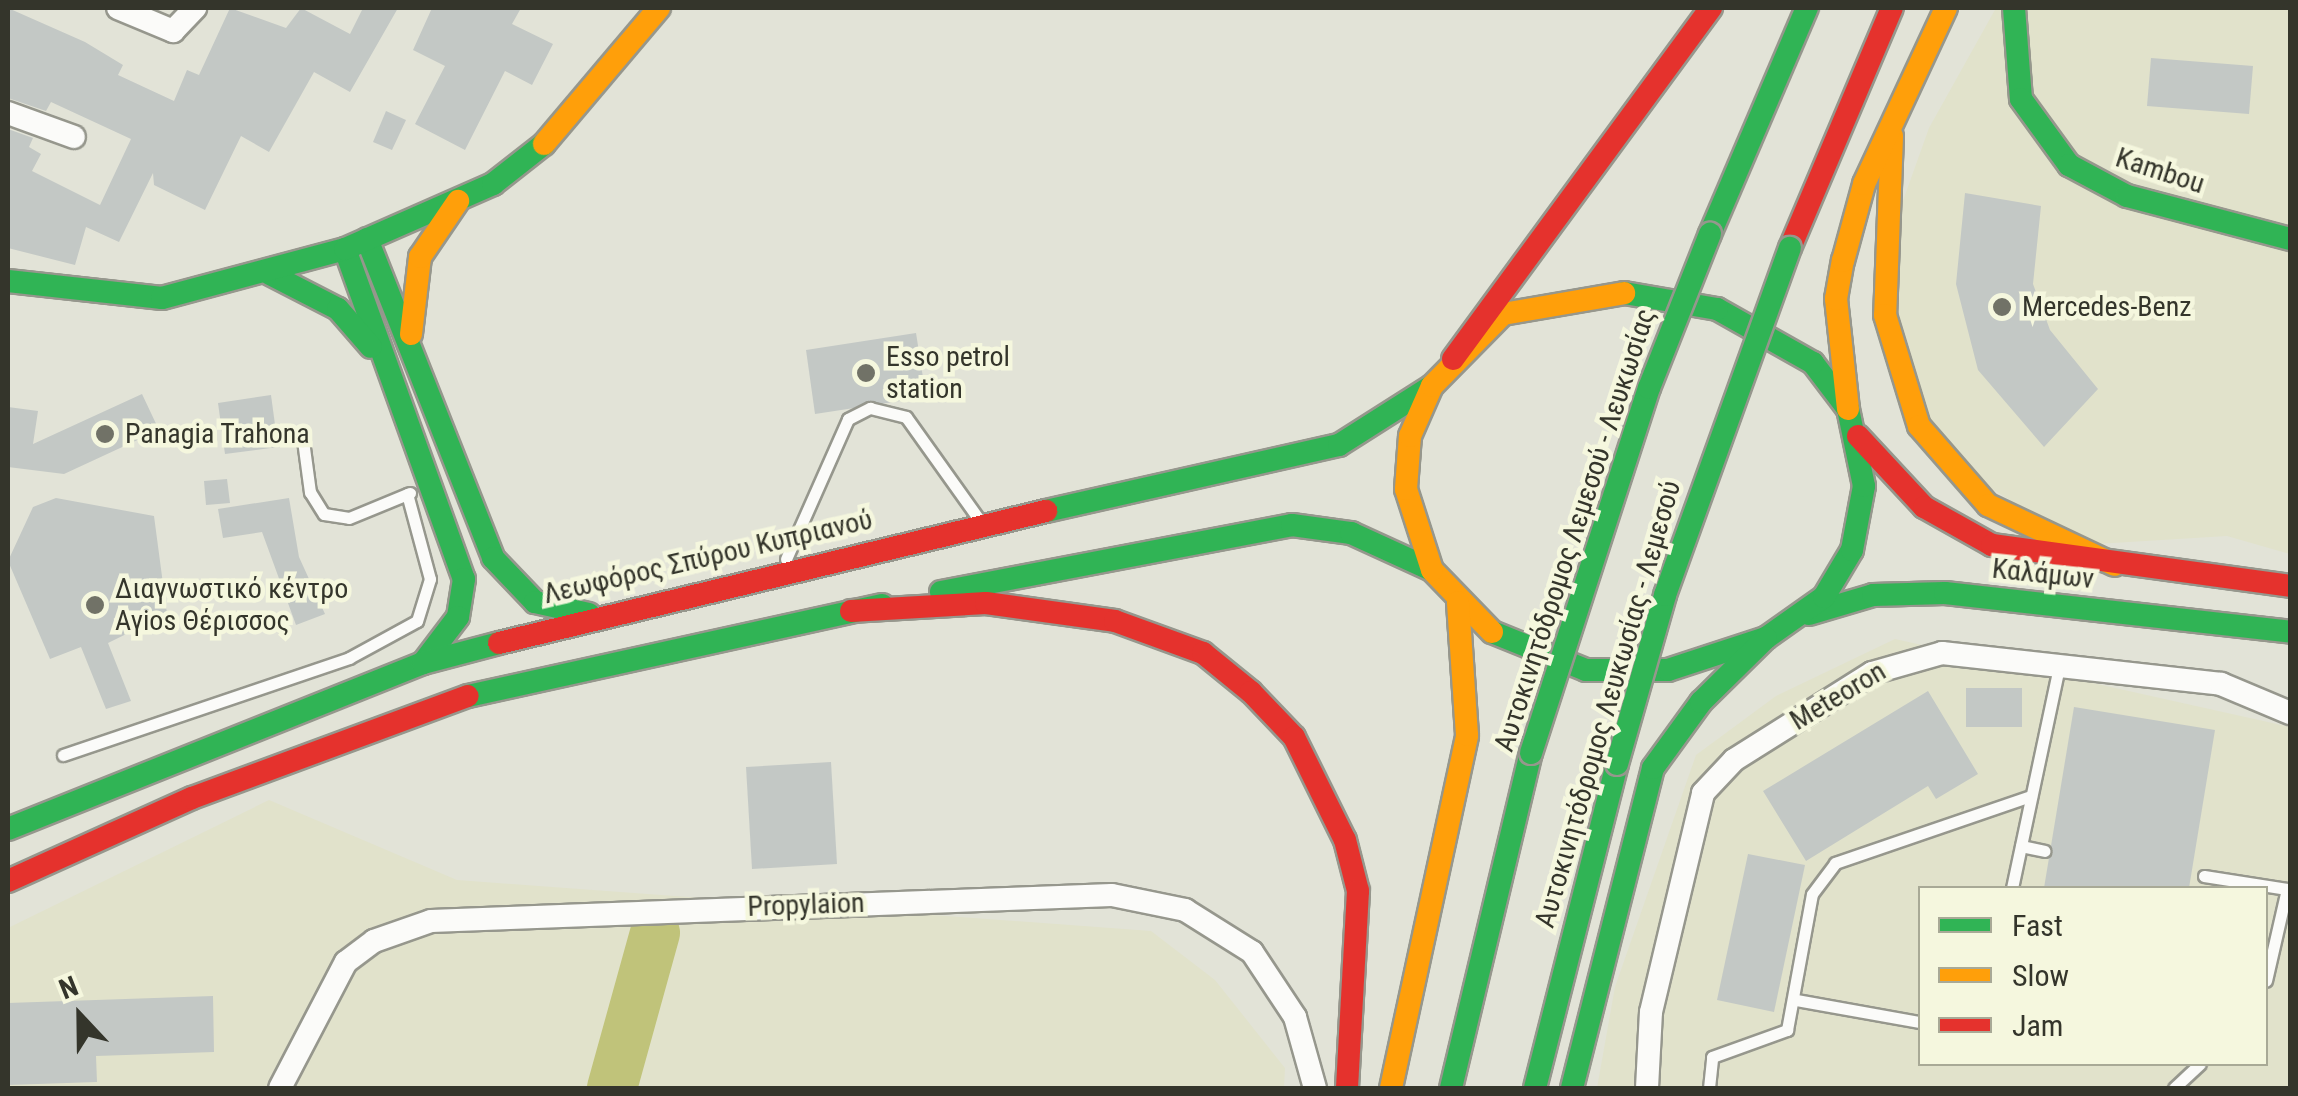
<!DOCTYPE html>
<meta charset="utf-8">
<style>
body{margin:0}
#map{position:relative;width:2298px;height:1096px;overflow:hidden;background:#e2e3d7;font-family:"Roboto Condensed",sans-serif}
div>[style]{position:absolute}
.built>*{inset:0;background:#e1e2cb}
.river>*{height:50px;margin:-25px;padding:0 25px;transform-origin:25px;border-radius:25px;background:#c0c37a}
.building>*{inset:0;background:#c3c8c5}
.roads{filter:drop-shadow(2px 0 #96978d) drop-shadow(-2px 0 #96978d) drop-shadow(0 2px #96978d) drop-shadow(0 -2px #96978d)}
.lane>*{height:11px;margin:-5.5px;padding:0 5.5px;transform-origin:5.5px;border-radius:5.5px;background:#fbfbf9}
.street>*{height:22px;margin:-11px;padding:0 11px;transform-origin:11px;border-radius:11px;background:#fbfbf9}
.fast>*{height:22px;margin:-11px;padding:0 11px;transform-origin:11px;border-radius:11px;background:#30b455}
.slow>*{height:22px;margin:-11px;padding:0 11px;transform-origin:11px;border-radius:11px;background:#ff9f0a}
.jam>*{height:22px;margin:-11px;padding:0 11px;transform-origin:11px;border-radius:11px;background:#e5322d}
.bridges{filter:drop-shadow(2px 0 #96978d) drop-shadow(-2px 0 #96978d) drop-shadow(0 2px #96978d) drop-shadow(0 -2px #96978d)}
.fast-bridge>*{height:22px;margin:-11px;padding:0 11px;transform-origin:11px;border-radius:11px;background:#30b455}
.dots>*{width:28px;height:28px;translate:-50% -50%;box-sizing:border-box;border:5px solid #f5f7de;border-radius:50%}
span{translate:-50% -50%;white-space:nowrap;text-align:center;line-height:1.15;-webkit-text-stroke:9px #f5f7de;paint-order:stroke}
.street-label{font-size:28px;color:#34352b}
.poi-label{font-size:28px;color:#34352b}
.left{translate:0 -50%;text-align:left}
.frame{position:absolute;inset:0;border:10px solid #34352b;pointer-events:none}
.legend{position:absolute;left:1918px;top:886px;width:350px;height:180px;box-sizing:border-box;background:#f5f7de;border:2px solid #a8a996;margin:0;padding:12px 18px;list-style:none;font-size:30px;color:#34352b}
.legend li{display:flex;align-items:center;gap:20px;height:50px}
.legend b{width:50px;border:2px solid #a8a996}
.north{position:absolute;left:30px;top:966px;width:100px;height:100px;-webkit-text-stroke:8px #f5f7de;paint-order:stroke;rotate:338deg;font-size:28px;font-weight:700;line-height:40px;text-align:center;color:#34352b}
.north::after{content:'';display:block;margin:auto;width:35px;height:45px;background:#34352b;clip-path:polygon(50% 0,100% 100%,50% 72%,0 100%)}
</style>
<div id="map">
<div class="built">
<div style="clip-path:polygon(1996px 8px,2290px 8px,2290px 554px,2227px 536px,2080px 545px,1933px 451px,1874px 282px,1929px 128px)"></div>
<div style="clip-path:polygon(evenodd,1895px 639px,2290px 727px,2290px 1088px,1597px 1088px,1615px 987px,1696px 755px,1776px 696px,1895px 639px,1920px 888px,2266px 888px,2266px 1064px,1920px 1064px,1920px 888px)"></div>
<div style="clip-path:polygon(269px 800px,457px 880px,1151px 931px,1215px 980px,1285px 1068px,1284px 1088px,8px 1088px,8px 928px)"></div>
</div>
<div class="river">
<div style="left:612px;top:1088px;width:161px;rotate:-74.5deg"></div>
</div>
<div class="building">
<div style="clip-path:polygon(8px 8px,85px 42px,123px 65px,118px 75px,174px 101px,187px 70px,199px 75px,230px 8px,286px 28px,301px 8px,350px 34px,363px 8px,398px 8px,350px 92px,314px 72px,269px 152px,241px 136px,205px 210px,154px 185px,153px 173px,119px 242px,86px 227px,75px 265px,8px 248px,8px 129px,33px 138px,29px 147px,41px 154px,32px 171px,100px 205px,131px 139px,51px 102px,46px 111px,8px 98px)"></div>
<div style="clip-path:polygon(432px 8px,521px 8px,512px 24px,553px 44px,532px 85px,505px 71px,465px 150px,415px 124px,445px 66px,413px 50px)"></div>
<div style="clip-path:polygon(2151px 58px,2253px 66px,2249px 114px,2147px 106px)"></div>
<div style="clip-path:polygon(386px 111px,406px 120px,392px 150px,373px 142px)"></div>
<div style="clip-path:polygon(1965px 193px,2041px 206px,2033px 284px,2050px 330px,2098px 389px,2044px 447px,1978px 370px,1956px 284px)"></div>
<div style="clip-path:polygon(916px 333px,926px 397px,815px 414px,806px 350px)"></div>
<div style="clip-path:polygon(142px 394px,159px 430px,64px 474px,8px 467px,8px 407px,38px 411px,33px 444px)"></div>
<div style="clip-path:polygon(271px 395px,278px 447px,225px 454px,218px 403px)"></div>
<div style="clip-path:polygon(227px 479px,230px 503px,206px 505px,204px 481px)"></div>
<div style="clip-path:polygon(56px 498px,154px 516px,167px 614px,108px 643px,131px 701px,106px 709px,81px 647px,50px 659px,8px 561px,33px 507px)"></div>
<div style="clip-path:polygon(289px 498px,299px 557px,325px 614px,296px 625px,262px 532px,223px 538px,218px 509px)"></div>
<div style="clip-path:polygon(1966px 688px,2022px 688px,2022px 727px,1966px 727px)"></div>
<div style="clip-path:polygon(1928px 691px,1978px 774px,1936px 799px,1928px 786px,1806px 861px,1763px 791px)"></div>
<div style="clip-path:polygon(2074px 707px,2215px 730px,2189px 888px,2044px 888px)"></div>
<div style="clip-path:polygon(831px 762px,837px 864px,752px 869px,746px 767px)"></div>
<div style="clip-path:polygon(1748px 854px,1805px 865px,1774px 1012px,1717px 1000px)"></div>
<div style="clip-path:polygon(213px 996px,214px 1052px,96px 1056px,97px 1082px,8px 1085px,8px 1003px)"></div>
</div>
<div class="roads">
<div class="lane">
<div style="left:302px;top:433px;width:60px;rotate:82.3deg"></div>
<div style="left:310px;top:492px;width:26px;rotate:58deg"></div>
<div style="left:324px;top:514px;width:25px;rotate:9deg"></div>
<div style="left:349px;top:518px;width:66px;rotate:-22.3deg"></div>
<div style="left:786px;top:559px;width:153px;rotate:-66.1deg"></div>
<div style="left:848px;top:419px;width:25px;rotate:-27deg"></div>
<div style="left:870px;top:408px;width:37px;rotate:14deg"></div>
<div style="left:906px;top:417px;width:124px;rotate:54.5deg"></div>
<div style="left:63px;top:755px;width:302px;rotate:-18.7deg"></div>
<div style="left:349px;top:658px;width:77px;rotate:-28.6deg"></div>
<div style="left:417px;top:621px;width:44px;rotate:-72.8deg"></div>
<div style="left:430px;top:579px;width:88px;rotate:-105.1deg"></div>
<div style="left:2021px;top:846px;width:24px;rotate:12deg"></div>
<div style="left:2204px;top:876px;width:84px;rotate:8.9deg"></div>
<div style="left:2287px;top:889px;width:94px;rotate:102.9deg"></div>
<div style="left:2012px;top:888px;width:227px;rotate:-78deg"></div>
<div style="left:1796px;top:1000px;width:126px;rotate:10.1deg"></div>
<div style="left:1709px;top:1088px;width:31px;rotate:-84deg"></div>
<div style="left:1712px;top:1057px;width:80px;rotate:-19.8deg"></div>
<div style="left:1787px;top:1030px;width:138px;rotate:-79.6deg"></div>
<div style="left:1812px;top:894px;width:39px;rotate:-53deg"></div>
<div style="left:1835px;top:863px;width:207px;rotate:-18.9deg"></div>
<div style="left:2174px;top:1088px;width:35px;rotate:-43deg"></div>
</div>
<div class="street">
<div style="left:118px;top:8px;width:60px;rotate:22.7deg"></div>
<div style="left:173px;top:31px;width:32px;rotate:-46deg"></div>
<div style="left:8px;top:113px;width:70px;rotate:20deg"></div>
<div style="left:280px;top:1088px;width:142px;rotate:-62.4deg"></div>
<div style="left:346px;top:962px;width:35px;rotate:-37deg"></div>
<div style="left:374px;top:941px;width:60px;rotate:-19.3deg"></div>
<div style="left:431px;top:921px;width:681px;rotate:-2.19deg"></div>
<div style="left:1112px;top:895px;width:75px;rotate:11.6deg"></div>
<div style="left:1185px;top:910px;width:79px;rotate:32.1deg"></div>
<div style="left:1252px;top:952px;width:78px;rotate:56.5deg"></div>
<div style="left:1295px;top:1017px;width:74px;rotate:74.3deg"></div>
<div style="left:1647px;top:1088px;width:76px;rotate:-87deg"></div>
<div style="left:1651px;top:1012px;width:225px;rotate:-76.6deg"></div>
<div style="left:1703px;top:793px;width:45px;rotate:-46.8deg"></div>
<div style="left:1734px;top:760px;width:163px;rotate:-32.2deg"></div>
<div style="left:1872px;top:673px;width:73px;rotate:-15.9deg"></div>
<div style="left:1942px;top:653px;width:281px;rotate:6.3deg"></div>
<div style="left:2221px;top:684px;width:75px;rotate:22.8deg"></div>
</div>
<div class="fast">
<div style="left:2014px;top:8px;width:91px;rotate:85.6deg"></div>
<div style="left:2021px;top:99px;width:82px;rotate:54deg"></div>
<div style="left:2069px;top:165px;width:66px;rotate:28.1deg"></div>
<div style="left:2127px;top:196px;width:169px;rotate:14.8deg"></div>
<div style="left:1710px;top:234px;width:246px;rotate:-66.8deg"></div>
<div style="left:367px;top:239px;width:343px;rotate:68.4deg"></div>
<div style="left:493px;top:558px;width:61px;rotate:46.3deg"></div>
<div style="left:535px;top:602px;width:55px;rotate:12.5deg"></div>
<div style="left:345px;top:249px;width:351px;rotate:70.2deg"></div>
<div style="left:464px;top:579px;width:38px;rotate:99deg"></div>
<div style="left:458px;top:617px;width:58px;rotate:127.3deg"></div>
<div style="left:270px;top:274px;width:76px;rotate:27.2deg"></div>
<div style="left:338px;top:309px;width:50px;rotate:49deg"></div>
<div style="left:8px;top:281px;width:155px;rotate:6.3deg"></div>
<div style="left:162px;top:298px;width:189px;rotate:-15deg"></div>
<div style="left:345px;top:249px;width:162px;rotate:-23.7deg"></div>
<div style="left:493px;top:184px;width:65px;rotate:-38.1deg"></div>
<div style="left:1046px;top:511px;width:300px;rotate:-12.7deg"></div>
<div style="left:1339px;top:445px;width:110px;rotate:-32.4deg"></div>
<div style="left:941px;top:592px;width:357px;rotate:-10.8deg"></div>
<div style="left:1292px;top:525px;width:60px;rotate:7.7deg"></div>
<div style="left:1351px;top:533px;width:89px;rotate:24.6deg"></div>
<div style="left:1809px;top:614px;width:67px;rotate:-16.5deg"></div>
<div style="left:1873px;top:595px;width:72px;rotate:-1.6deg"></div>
<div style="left:1945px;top:593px;width:347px;rotate:6.4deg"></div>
<div style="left:1492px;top:632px;width:101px;rotate:22deg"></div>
<div style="left:1586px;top:670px;width:82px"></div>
<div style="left:1668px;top:670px;width:103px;rotate:-18.1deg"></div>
<div style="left:1766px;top:638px;width:71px;rotate:-35.3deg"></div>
<div style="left:1824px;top:597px;width:55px;rotate:-59.2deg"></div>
<div style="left:1852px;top:550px;width:65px;rotate:-79.4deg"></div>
<div style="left:1864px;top:486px;width:79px;rotate:-101.7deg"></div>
<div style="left:1848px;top:409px;width:58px;rotate:-127.3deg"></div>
<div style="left:1813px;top:363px;width:110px;rotate:-150.6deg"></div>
<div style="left:1717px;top:309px;width:94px;rotate:-170.2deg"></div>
<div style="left:468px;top:696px;width:424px;rotate:-12.4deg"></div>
<div style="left:8px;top:829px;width:447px;rotate:-21.8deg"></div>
<div style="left:423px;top:663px;width:79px;rotate:-14.7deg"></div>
<div style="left:1451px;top:1088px;width:344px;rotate:-76.6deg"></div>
<div style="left:1535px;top:1088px;width:334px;rotate:-75.8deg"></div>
<div style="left:1572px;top:1088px;width:330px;rotate:-75.8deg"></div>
<div style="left:1653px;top:768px;width:82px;rotate:-54deg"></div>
<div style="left:1701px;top:702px;width:91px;rotate:-44.6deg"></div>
</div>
<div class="slow">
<div style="left:1892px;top:136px;width:179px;rotate:92.2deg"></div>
<div style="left:1885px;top:315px;width:116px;rotate:73deg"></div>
<div style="left:1919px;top:426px;width:105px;rotate:48.9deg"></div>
<div style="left:1988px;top:505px;width:140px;rotate:25.3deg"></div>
<div style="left:544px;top:144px;width:178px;rotate:-49.8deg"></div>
<div style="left:411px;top:334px;width:78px;rotate:-83.3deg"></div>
<div style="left:420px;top:257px;width:68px;rotate:-55.8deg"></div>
<div style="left:1848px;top:409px;width:111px;rotate:-96.2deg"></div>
<div style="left:1836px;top:299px;width:39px;rotate:-80deg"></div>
<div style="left:1843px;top:261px;width:80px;rotate:-74.7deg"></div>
<div style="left:1864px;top:184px;width:194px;rotate:-65deg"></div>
<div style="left:1492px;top:632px;width:86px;rotate:-134.1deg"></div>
<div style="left:1432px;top:570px;width:85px;rotate:-107.8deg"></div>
<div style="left:1406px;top:489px;width:53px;rotate:-85.7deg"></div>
<div style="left:1410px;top:436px;width:55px;rotate:-66.3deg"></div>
<div style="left:1432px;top:386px;width:101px;rotate:-45.4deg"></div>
<div style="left:1503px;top:314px;width:123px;rotate:-9.8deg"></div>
<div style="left:1391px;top:1088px;width:361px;rotate:-77.8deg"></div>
<div style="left:1467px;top:735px;width:133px;rotate:-93.9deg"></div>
</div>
<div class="jam">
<div style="left:1790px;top:248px;width:261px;rotate:-67deg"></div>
<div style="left:1453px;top:359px;width:436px;rotate:-53.7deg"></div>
<div style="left:1858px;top:436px;width:97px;rotate:47.1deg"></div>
<div style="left:1924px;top:507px;width:78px;rotate:29.2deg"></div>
<div style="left:1992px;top:545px;width:301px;rotate:7.8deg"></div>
<div style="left:851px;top:611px;width:135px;rotate:-3.4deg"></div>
<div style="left:986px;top:603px;width:130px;rotate:7.9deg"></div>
<div style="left:1115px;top:621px;width:94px;rotate:20deg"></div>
<div style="left:1203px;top:653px;width:62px;rotate:39.1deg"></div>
<div style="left:1251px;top:692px;width:62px;rotate:46.3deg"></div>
<div style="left:1294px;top:737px;width:115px;rotate:63.7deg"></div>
<div style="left:1345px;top:840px;width:53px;rotate:75.7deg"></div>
<div style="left:1358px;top:891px;width:197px;rotate:93.2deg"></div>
<div style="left:499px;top:643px;width:563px;rotate:-13.57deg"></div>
<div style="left:8px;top:881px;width:202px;rotate:-24.3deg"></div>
<div style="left:192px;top:798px;width:294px;rotate:-20.3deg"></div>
</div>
</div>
<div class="bridges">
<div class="fast-bridge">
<div style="left:1531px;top:753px;width:384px;rotate:-72.1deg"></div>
<div style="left:1649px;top:388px;width:166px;rotate:-68.4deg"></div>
<div style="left:1617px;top:764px;width:176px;rotate:-74.1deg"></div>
<div style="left:1665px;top:595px;width:369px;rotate:-70.2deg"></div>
</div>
</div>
<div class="dots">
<div style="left:2002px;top:307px;background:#717267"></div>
<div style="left:866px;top:373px;background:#717267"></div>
<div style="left:105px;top:434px;background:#717267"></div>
<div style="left:95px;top:605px;background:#717267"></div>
</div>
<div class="street-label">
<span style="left:2160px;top:171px;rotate:18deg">Kambou</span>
<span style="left:1575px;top:530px;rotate:-72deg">Αυτοκινητόδρομος Λεμεσού - Λευκωσίας</span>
<span style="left:708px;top:557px;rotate:-13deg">Λεωφόρος Σπύρου Κυπριανού</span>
<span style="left:2043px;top:574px;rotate:6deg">Καλάμων</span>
<span style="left:1838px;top:696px;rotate:-31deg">Meteoron</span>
<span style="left:1608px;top:704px;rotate:-74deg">Αυτοκινητόδρομος Λευκωσίας - Λεμεσού</span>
<span style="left:806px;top:905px;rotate:-2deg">Propylaion</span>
</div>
<div class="poi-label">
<span class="left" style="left:2022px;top:307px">Mercedes-Benz</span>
<span class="left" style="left:886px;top:373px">Esso petrol<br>station</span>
<span class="left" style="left:125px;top:434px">Panagia Trahona</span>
<span class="left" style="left:115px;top:605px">Διαγνωστικό κέντρο<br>Αγios Θέρισσος</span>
</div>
<div class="frame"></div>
<ul class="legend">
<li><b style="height:12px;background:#30b455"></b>Fast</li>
<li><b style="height:12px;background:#ff9f0a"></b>Slow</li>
<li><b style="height:12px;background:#e5322d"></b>Jam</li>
</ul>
<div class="north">N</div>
</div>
